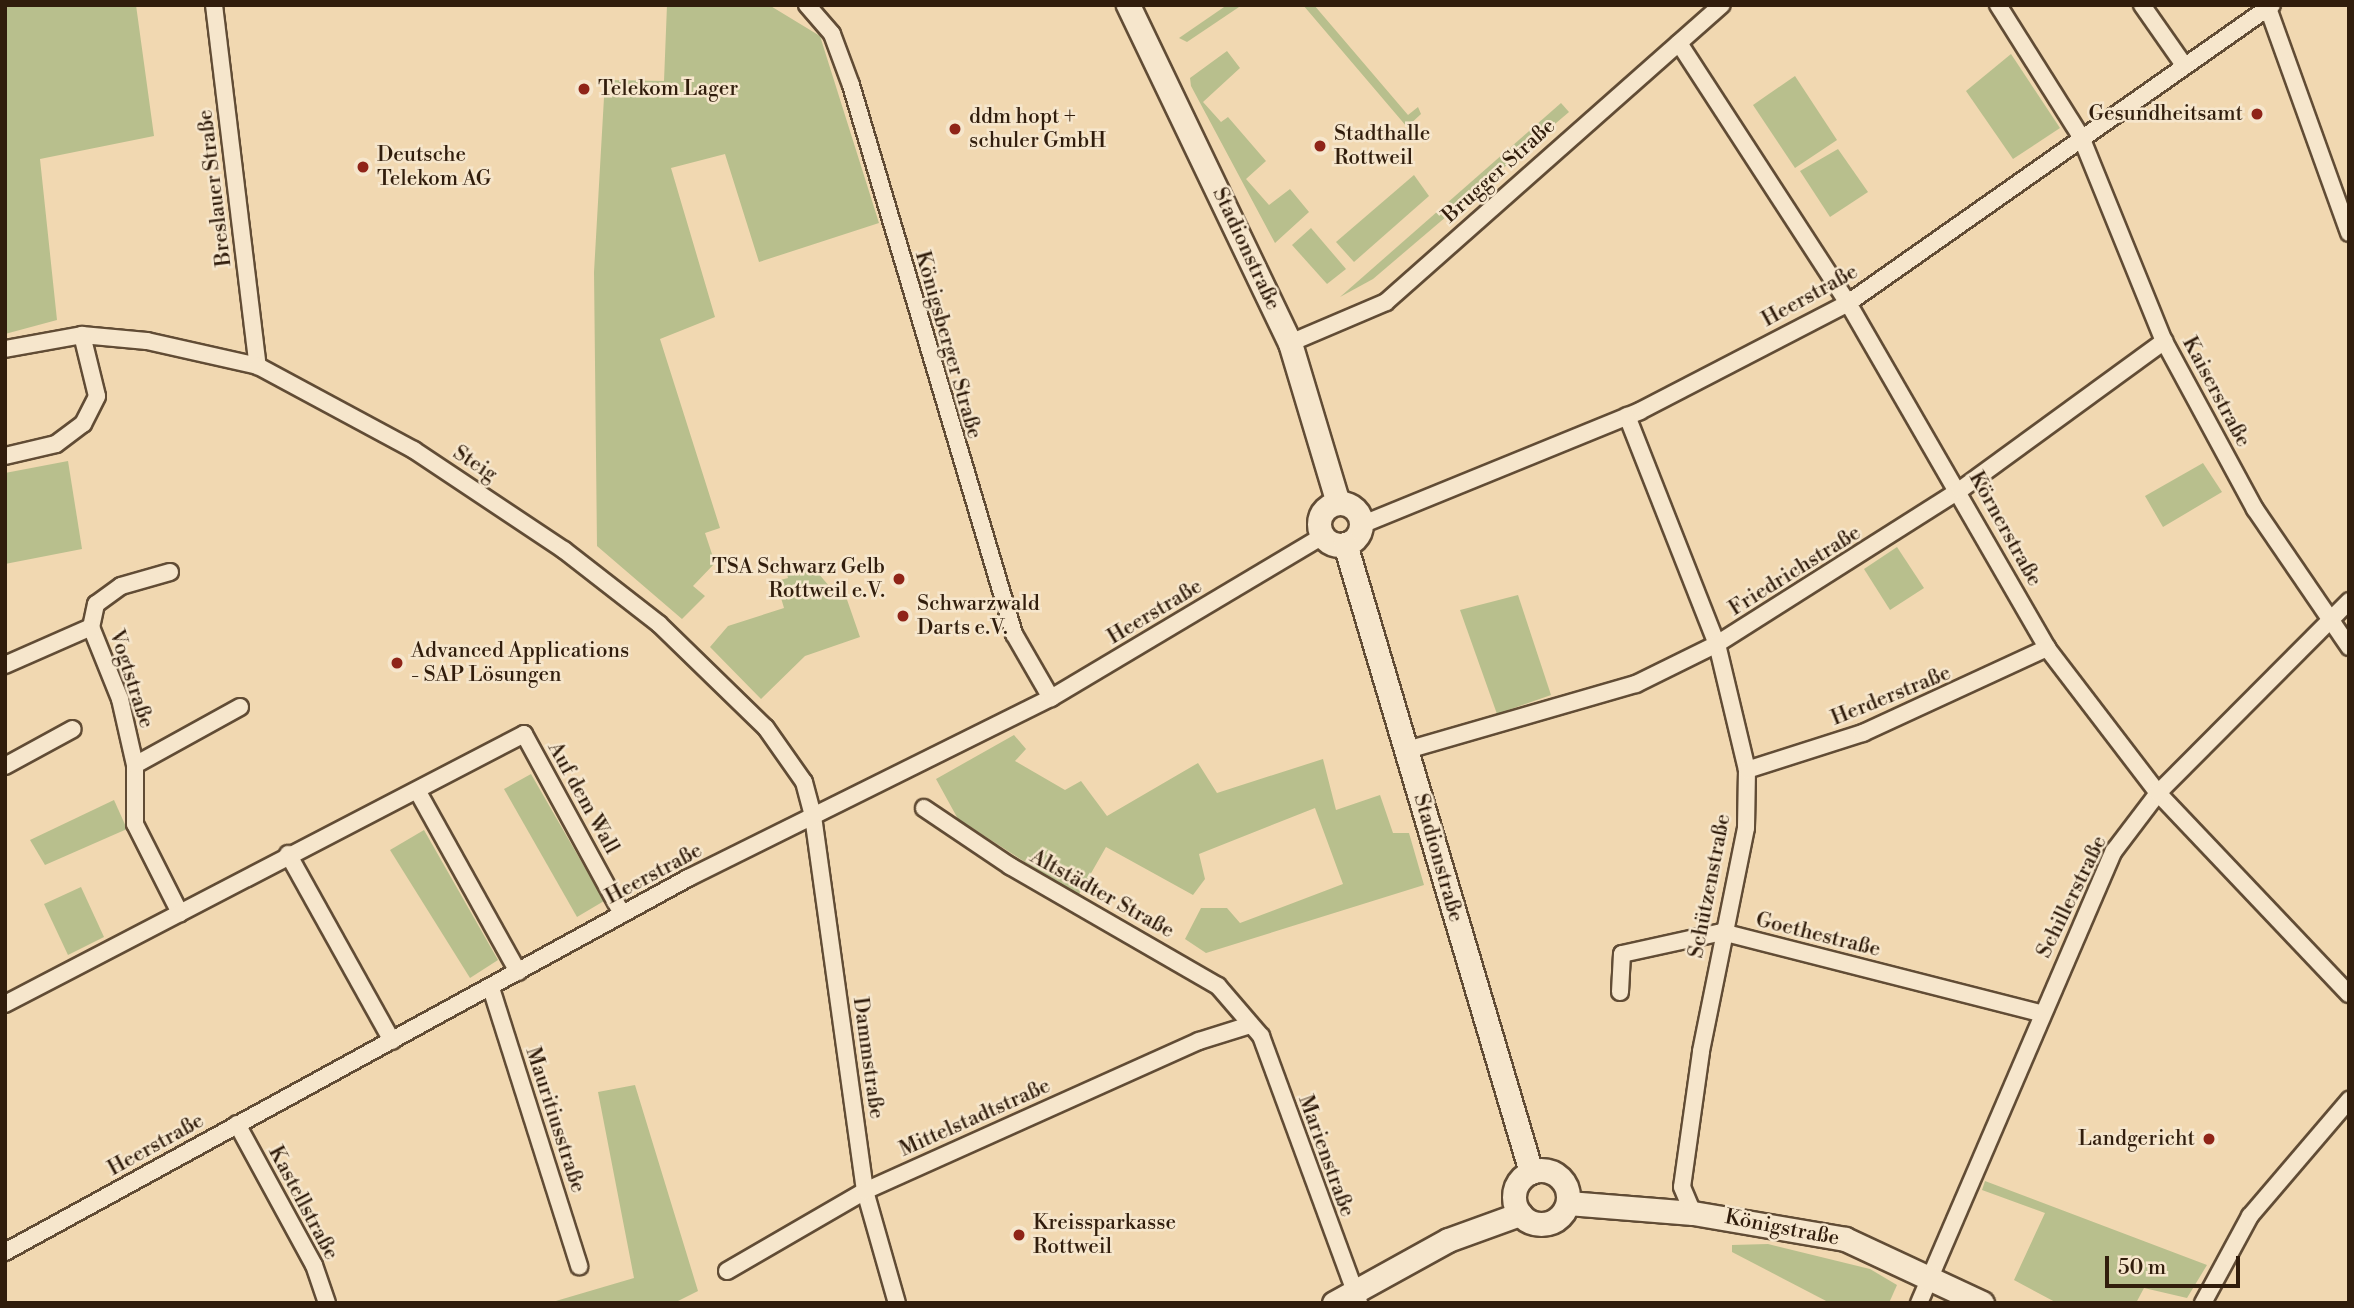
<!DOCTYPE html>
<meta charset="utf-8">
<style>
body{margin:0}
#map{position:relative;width:2354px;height:1308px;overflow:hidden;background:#f1d8b1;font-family:"Libre Bodoni",serif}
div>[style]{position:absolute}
.green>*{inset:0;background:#b8bf8d}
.roads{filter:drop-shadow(2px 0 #614c35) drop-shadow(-2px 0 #614c35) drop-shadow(0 2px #614c35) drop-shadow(0 -2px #614c35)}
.street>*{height:16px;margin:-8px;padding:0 8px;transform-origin:8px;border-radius:8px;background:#f6e6cc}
.secondary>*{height:23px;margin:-11.5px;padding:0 11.5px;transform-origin:11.5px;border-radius:11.5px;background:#f6e6cc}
.secondary>.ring{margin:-11.5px;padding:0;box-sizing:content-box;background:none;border:23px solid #f6e6cc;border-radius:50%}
.dots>*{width:19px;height:19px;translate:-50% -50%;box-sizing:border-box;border:4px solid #f6e6cc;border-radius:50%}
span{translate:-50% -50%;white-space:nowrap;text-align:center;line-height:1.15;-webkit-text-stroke:5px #f6e6cc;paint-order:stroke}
.poi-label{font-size:21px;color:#311d0c}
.left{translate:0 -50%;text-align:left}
.right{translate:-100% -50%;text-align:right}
.street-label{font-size:21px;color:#311d0c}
.frame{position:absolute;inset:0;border:7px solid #311d0c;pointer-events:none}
.scale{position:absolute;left:2105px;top:1256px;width:135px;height:32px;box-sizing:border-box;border:4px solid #311d0c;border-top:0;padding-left:9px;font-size:21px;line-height:24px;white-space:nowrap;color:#311d0c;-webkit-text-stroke:5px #f6e6cc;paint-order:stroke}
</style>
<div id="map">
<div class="green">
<div style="clip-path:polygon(5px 5px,136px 5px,154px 136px,40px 159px,57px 320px,5px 334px)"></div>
<div style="clip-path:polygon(667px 5px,769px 5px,820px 36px,879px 223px,759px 262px,725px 154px,671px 168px,715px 317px,660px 339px,720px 528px,705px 533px,715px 563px,693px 586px,705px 596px,682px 619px,597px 546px,594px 272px,605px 80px,664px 81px)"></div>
<div style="clip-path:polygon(1227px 5px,1242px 5px,1187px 42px,1179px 38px)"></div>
<div style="clip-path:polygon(1303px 5px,1314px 5px,1408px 115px,1418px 107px,1421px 114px,1407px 127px)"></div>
<div style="clip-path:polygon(1227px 51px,1240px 68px,1203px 102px,1221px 122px,1228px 117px,1266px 161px,1246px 179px,1269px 205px,1290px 189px,1309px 212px,1275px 243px,1191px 86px,1190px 78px)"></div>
<div style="clip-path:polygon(2011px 54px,2060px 128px,2013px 159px,1966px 91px)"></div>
<div style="clip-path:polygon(1795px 76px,1837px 140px,1795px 168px,1753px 105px)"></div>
<div style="clip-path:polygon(1561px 103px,1569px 112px,1373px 279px,1340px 297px)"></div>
<div style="clip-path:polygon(1838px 149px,1868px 192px,1830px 217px,1800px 171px)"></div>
<div style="clip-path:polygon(1414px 175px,1429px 196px,1354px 262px,1336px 242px)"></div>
<div style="clip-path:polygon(1311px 228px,1346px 269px,1327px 284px,1292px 245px)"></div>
<div style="clip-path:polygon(68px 461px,82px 549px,5px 564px,5px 473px)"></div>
<div style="clip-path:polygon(2203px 463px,2222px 492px,2163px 527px,2145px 496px)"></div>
<div style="clip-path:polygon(1897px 547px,1924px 588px,1890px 610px,1864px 569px)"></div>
<div style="clip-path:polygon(784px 562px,818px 573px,835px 593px,844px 591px,860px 637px,805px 656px,761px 699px,710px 647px,728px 626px,784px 608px,776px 581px,788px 578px)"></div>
<div style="clip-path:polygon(1518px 595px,1551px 695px,1497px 714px,1460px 610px)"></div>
<div style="clip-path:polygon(1014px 735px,1026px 749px,1015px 761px,1065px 790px,1081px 781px,1107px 816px,1198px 763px,1217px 793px,1323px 759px,1336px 810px,1380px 795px,1393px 833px,1409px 833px,1424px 885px,1206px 953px,1185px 939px,1201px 908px,1227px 908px,1240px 923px,1343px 884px,1315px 808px,1199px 854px,1205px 879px,1193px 895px,1106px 847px,1078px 896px,958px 819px,936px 779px)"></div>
<div style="clip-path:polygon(531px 774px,604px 901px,577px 917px,504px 789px)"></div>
<div style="clip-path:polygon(114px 800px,127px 829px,45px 865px,30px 840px)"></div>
<div style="clip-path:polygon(424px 830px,498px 960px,470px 978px,390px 850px)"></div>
<div style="clip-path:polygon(81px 887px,104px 937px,68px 955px,44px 904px)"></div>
<div style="clip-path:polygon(635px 1085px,698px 1291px,674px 1303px,549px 1303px,634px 1278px,598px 1092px)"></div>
<div style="clip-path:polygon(1985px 1181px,2207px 1265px,2187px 1298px,2144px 1288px,2136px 1303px,2057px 1303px,2014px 1280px,2045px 1213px,1982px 1190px)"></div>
<div style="clip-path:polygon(1768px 1244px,1870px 1269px,1897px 1285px,1889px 1303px,1830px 1303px,1732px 1252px,1732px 1245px)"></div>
</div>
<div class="roads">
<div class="street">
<div style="left:214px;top:5px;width:364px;rotate:83.1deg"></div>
<div style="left:807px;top:5px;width:38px;rotate:49deg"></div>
<div style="left:832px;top:34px;width:54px;rotate:69.6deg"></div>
<div style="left:851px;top:85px;width:573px;rotate:73.46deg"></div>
<div style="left:1014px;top:634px;width:74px;rotate:60deg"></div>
<div style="left:1998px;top:5px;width:156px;rotate:57.8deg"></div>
<div style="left:2081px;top:137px;width:220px;rotate:67.9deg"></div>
<div style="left:2164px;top:341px;width:191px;rotate:61.6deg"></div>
<div style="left:2255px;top:509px;width:167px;rotate:55.7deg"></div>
<div style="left:2142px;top:5px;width:73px;rotate:55deg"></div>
<div style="left:2268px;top:8px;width:239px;rotate:70.2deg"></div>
<div style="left:1679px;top:43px;width:310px;rotate:57deg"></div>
<div style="left:1848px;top:303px;width:398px;rotate:60deg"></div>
<div style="left:2047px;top:648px;width:183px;rotate:52.6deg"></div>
<div style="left:2158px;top:793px;width:277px;rotate:46.5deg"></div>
<div style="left:1290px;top:343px;width:104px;rotate:-23.1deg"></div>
<div style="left:1386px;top:302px;width:448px;rotate:-41.5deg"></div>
<div style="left:5px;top:349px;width:78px;rotate:-10.3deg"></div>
<div style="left:82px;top:335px;width:65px;rotate:5.3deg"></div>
<div style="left:147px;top:341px;width:114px;rotate:12.7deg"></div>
<div style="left:258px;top:366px;width:177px;rotate:28.3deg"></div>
<div style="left:414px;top:450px;width:180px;rotate:33.7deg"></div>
<div style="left:564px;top:550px;width:120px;rotate:37.9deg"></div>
<div style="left:659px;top:624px;width:149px;rotate:44.2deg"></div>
<div style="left:766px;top:728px;width:66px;rotate:54.9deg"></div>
<div style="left:804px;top:782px;width:35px;rotate:75deg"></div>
<div style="left:813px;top:816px;width:379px;rotate:82.1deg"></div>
<div style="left:865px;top:1191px;width:116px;rotate:74.1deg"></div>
<div style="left:1627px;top:416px;width:245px;rotate:68.5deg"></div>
<div style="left:1717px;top:644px;width:130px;rotate:76.6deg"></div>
<div style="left:1747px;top:770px;width:58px;rotate:91deg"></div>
<div style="left:1746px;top:828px;width:228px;rotate:101.4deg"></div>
<div style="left:1701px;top:1052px;width:136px;rotate:98deg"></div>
<div style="left:1682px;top:1187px;width:28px;rotate:67deg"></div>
<div style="left:5px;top:456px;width:52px;rotate:-13.2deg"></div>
<div style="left:56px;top:444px;width:34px;rotate:-37deg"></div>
<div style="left:83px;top:424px;width:31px;rotate:-63deg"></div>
<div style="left:97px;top:396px;width:63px;rotate:-103.8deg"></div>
<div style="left:1361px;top:525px;width:301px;rotate:-22.2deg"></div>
<div style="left:1640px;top:411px;width:234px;rotate:-27.4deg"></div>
<div style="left:1848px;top:303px;width:518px;rotate:-35.1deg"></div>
<div style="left:170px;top:572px;width:51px;rotate:164.1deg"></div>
<div style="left:121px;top:586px;width:31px;rotate:144deg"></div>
<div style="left:96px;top:604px;width:24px;rotate:102deg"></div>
<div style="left:91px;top:627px;width:78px;rotate:68.1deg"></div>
<div style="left:120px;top:699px;width:68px;rotate:77.2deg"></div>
<div style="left:135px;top:765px;width:59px;rotate:90deg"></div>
<div style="left:135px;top:824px;width:100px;rotate:63.2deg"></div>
<div style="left:5px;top:665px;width:94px;rotate:-23.8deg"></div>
<div style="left:1407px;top:750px;width:238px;rotate:-16.1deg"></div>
<div style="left:1636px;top:684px;width:90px;rotate:-26.3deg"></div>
<div style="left:1717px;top:644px;width:288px;rotate:-32.4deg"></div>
<div style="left:1960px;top:490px;width:253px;rotate:-36.1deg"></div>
<div style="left:135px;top:765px;width:120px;rotate:-28.9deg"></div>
<div style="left:5px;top:766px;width:77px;rotate:-28.6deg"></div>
<div style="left:1747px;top:770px;width:122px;rotate:-17.7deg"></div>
<div style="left:1863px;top:733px;width:203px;rotate:-24.8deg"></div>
<div style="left:418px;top:792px;width:206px;rotate:60.9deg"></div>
<div style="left:924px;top:808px;width:104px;rotate:34deg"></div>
<div style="left:1010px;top:866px;width:240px;rotate:30deg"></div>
<div style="left:1218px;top:986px;width:66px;rotate:49.3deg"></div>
<div style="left:1261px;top:1036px;width:284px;rotate:69.8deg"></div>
<div style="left:288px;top:854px;width:214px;rotate:60.9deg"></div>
<div style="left:491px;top:988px;width:292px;rotate:72.4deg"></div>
<div style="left:1620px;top:992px;width:38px;rotate:-87deg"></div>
<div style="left:1622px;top:954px;width:102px;rotate:-12.4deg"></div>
<div style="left:1722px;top:932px;width:327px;rotate:14.3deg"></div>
<div style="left:5px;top:1004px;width:585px;rotate:-27.48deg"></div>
<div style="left:524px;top:734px;width:205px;rotate:61.4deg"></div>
<div style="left:237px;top:1124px;width:161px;rotate:61.4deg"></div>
<div style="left:314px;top:1265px;width:40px;rotate:71.1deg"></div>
<div style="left:5px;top:1252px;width:779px;rotate:-28.7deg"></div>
<div style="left:688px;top:878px;width:405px;rotate:-26.4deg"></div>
<div style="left:1051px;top:698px;width:317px;rotate:-30.8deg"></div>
<div style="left:727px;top:1271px;width:160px;rotate:-30.1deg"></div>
<div style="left:865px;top:1191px;width:366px;rotate:-24.2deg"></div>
<div style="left:1199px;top:1041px;width:53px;rotate:-17.4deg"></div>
<div style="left:1919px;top:1303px;width:492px;rotate:-66.7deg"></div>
<div style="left:2114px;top:851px;width:73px;rotate:-52.8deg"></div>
<div style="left:2158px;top:793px;width:271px;rotate:-45.1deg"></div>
<div style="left:2203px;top:1303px;width:99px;rotate:-61.6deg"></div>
<div style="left:2250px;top:1216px;width:153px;rotate:-49.5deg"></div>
</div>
<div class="secondary">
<div style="left:1128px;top:5px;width:375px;rotate:64.4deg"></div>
<div style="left:1290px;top:343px;width:167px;rotate:73.3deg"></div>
<div class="ring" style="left:1319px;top:503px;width:19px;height:19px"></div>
<div style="left:1345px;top:544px;width:655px;rotate:73.5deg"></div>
<div class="ring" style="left:1514px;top:1170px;width:31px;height:31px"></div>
<div style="left:1568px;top:1203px;width:125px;rotate:4.6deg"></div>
<div style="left:1693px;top:1213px;width:154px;rotate:9.7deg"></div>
<div style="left:1845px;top:1239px;width:151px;rotate:25deg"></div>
<div style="left:1334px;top:1303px;width:130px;rotate:-28.9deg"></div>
<div style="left:1448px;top:1240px;width:77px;rotate:-19.9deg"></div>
</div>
</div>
<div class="dots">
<div style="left:584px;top:89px;background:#8f2418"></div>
<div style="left:2257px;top:114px;background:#8f2418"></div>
<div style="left:955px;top:129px;background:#8f2418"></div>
<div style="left:1320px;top:146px;background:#8f2418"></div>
<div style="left:363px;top:167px;background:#8f2418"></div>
<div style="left:899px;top:579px;background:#8f2418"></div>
<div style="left:903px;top:616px;background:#8f2418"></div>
<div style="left:397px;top:663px;background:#8f2418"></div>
<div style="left:2209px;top:1139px;background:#8f2418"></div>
<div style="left:1019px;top:1235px;background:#8f2418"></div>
</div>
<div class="poi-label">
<span class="left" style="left:598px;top:89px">Telekom Lager</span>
<span class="right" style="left:2243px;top:114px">Gesundheitsamt</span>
<span class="left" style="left:969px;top:129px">ddm hopt +<br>schuler GmbH</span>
<span class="left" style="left:1334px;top:146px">Stadthalle<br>Rottweil</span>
<span class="left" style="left:377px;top:167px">Deutsche<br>Telekom AG</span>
<span class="right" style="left:885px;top:579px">TSA Schwarz Gelb<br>Rottweil e.V.</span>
<span class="left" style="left:917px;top:616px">Schwarzwald<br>Darts e.V.</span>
<span class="left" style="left:411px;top:663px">Advanced Applications<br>- SAP Lösungen</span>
<span class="right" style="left:2195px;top:1139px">Landgericht</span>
<span class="left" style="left:1033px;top:1235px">Kreissparkasse<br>Rottweil</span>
</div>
<div class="street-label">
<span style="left:1499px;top:171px;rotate:-42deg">Brugger Straße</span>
<span style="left:215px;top:188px;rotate:-97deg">Breslauer Straße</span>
<span style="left:1246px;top:249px;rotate:65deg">Stadionstraße</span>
<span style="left:1810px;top:296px;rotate:-29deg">Heerstraße</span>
<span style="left:948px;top:345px;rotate:74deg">Königsberger Straße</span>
<span style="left:2216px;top:392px;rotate:62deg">Kaiserstraße</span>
<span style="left:475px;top:464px;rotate:33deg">Steig</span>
<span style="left:2005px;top:529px;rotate:61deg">Körnerstraße</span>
<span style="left:1795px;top:571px;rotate:-32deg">Friedrichstraße</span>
<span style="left:1155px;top:612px;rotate:-31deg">Heerstraße</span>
<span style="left:131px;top:679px;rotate:72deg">Vogtstraße</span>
<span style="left:1891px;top:696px;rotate:-22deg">Herderstraße</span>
<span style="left:583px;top:798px;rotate:61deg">Auf dem Wall</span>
<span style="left:1438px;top:858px;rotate:74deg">Stadionstraße</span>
<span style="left:654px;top:874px;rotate:-28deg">Heerstraße</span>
<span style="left:1710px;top:886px;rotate:-79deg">Schützenstraße</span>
<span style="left:1102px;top:894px;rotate:29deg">Altstädter Straße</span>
<span style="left:2072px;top:897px;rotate:-64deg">Schillerstraße</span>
<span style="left:1818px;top:935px;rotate:14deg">Goethestraße</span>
<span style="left:868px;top:1058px;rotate:82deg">Dammstraße</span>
<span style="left:975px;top:1118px;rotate:-24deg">Mittelstadtstraße</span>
<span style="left:555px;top:1120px;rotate:72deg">Mauritiusstraße</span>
<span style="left:156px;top:1145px;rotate:-29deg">Heerstraße</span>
<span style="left:1326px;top:1156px;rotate:70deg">Marienstraße</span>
<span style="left:303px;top:1203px;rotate:62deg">Kastellstraße</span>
<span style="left:1782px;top:1228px;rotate:11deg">Königstraße</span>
</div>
<div class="frame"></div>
<div class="scale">50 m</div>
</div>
